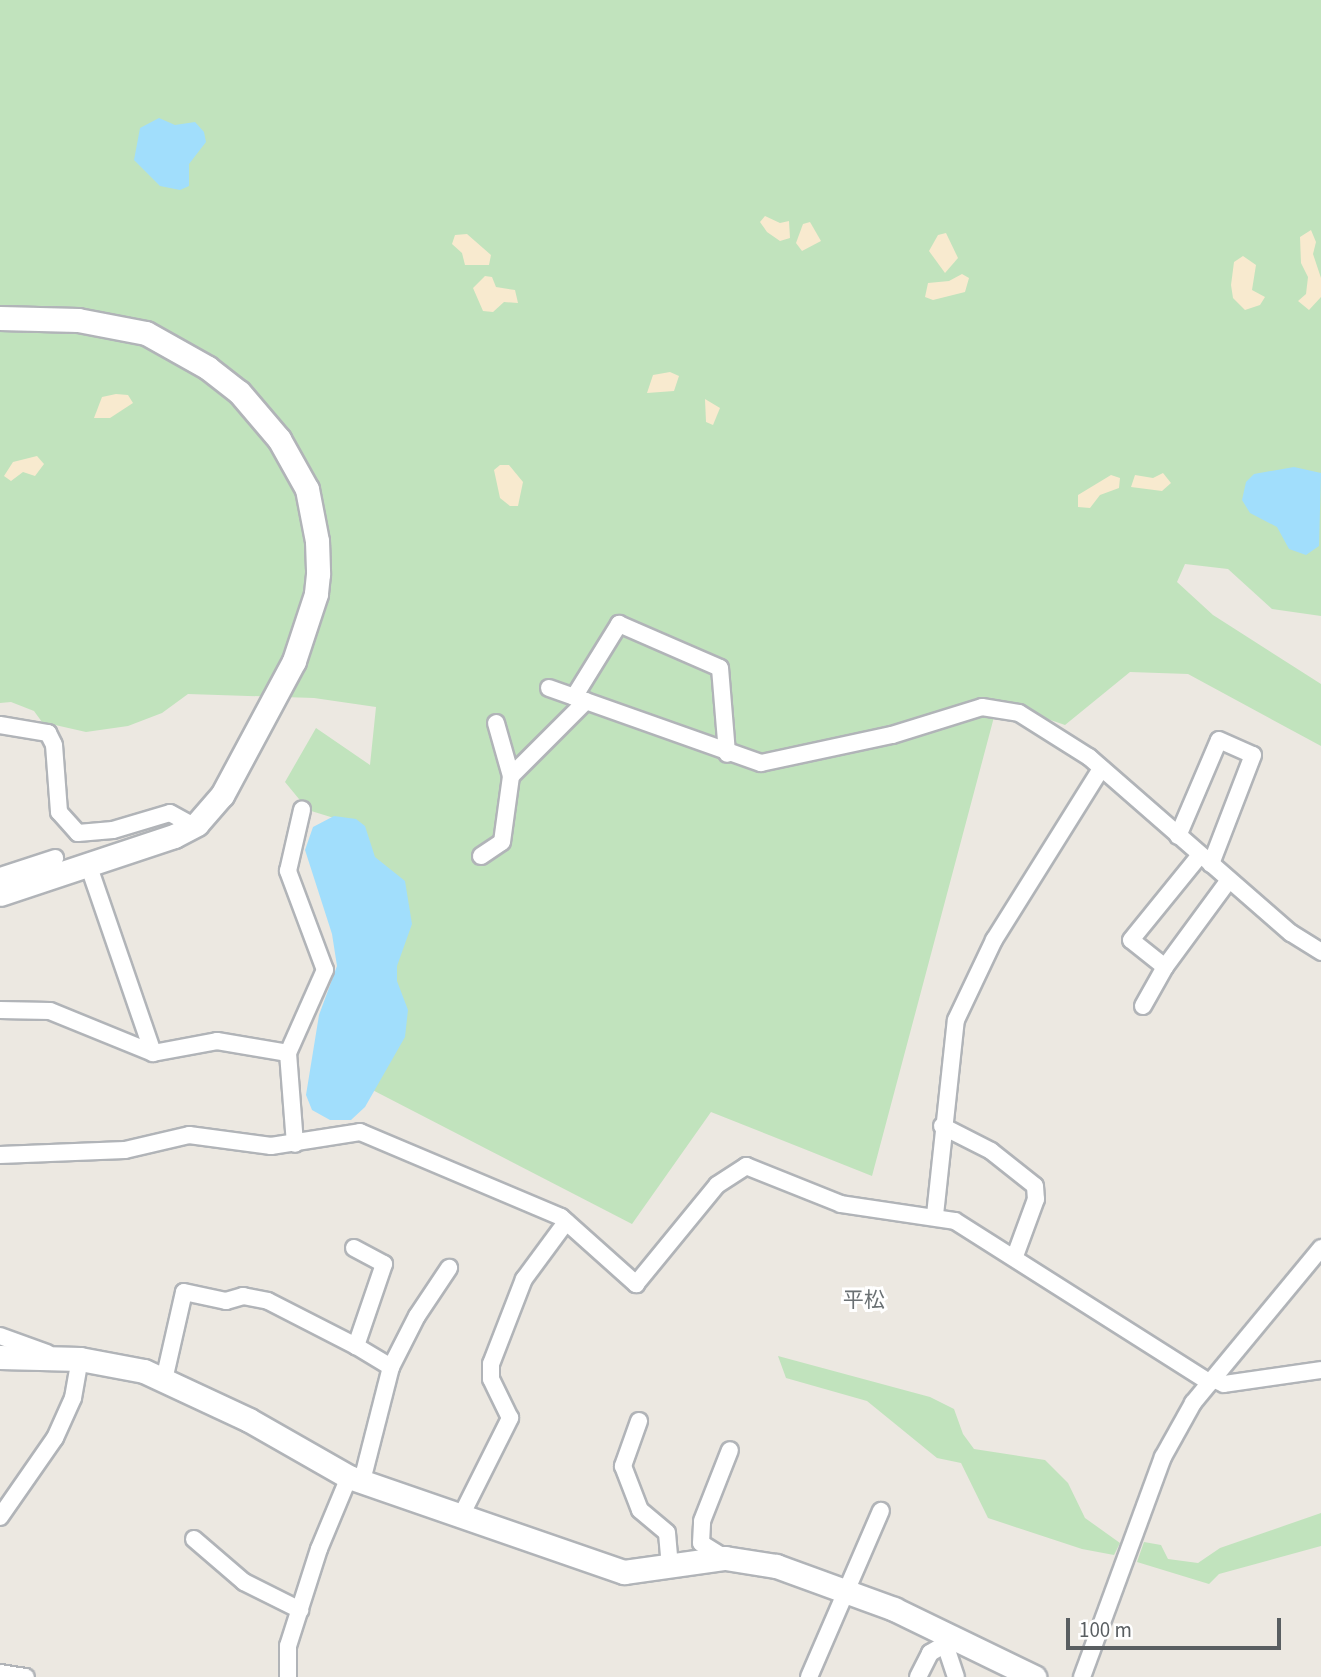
<!DOCTYPE html>
<meta charset="utf-8">
<style>
body{margin:0}
#map{position:relative;width:1321px;height:1677px;overflow:hidden;background:#ece8e1;font-family:"Source Sans 3","Noto Sans JP",sans-serif}
div>[style]{position:absolute}
.green>*{inset:0;background:#c1e3bd}
.sand>*{inset:0;background:#f8eacf}
.water>*{inset:0;background:#a1defc}
.roads{filter:drop-shadow(2px 0 #b1b4b8) drop-shadow(-2px 0 #b1b4b8) drop-shadow(0 2px #b1b4b8) drop-shadow(0 -2px #b1b4b8)}
.street>*{height:16px;margin:-8px;padding:0 8px;transform-origin:8px;border-radius:8px;background:#fff}
.secondary>*{height:23px;margin:-11.5px;padding:0 11.5px;transform-origin:11.5px;border-radius:11.5px;background:#fff}
span{translate:-50% -50%;white-space:nowrap;text-align:center;line-height:1.15;-webkit-text-stroke:6px #fff;paint-order:stroke}
.quarter-label{font-size:21px;color:#6a7073}
.scale{position:absolute;left:1066px;top:1618px;width:215px;height:32px;box-sizing:border-box;border:4px solid #595e61;border-top:0;padding-left:9px;font-size:21px;line-height:24px;white-space:nowrap;color:#595e61;-webkit-text-stroke:5px #fff;paint-order:stroke}
</style>
<div id="map">
<div class="green">
<div style="clip-path:polygon(0 0,1321px 0,1321px 616px,1272px 609px,1228px 569px,1185px 564px,1177px 582px,1213px 615px,1321px 684px,1321px 746px,1188px 674px,1130px 672px,1065px 725px,998px 702px,872px 1176px,711px 1112px,632px 1224px,357px 1082px,363px 827px,308px 810px,285px 782px,316px 728px,370px 765px,376px 707px,314px 698px,188px 694px,162px 713px,128px 726px,86px 732px,42px 722px,34px 711px,11px 702px,0 703px)"></div>
<div style="clip-path:polygon(778px 1356px,930px 1397px,954px 1409px,963px 1434px,974px 1449px,1045px 1460px,1068px 1483px,1085px 1518px,1120px 1543px,1114px 1555px,1082px 1549px,988px 1518px,961px 1463px,937px 1458px,867px 1401px,786px 1378px)"></div>
<div style="clip-path:polygon(1321px 1513px,1321px 1546px,1219px 1574px,1209px 1584px,1137px 1562px,1144px 1542px,1161px 1545px,1168px 1559px,1198px 1563px,1220px 1548px)"></div>
</div>
<div class="sand">
<div style="clip-path:polygon(765px 216px,780px 223px,789px 221px,790px 238px,780px 241px,767px 232px,760px 222px)"></div>
<div style="clip-path:polygon(810px 222px,821px 241px,802px 251px,796px 243px,803px 224px)"></div>
<div style="clip-path:polygon(1311px 230px,1316px 242px,1313px 254px,1321px 278px,1321px 297px,1309px 310px,1298px 301px,1306px 294px,1308px 277px,1301px 263px,1300px 237px)"></div>
<div style="clip-path:polygon(946px 233px,958px 258px,945px 273px,929px 251px,938px 235px)"></div>
<div style="clip-path:polygon(467px 234px,491px 255px,489px 265px,465px 265px,462px 253px,452px 244px,455px 235px)"></div>
<div style="clip-path:polygon(1243px 256px,1256px 265px,1252px 290px,1265px 297px,1260px 305px,1245px 310px,1233px 298px,1231px 285px,1234px 262px)"></div>
<div style="clip-path:polygon(962px 274px,969px 278px,965px 292px,933px 300px,925px 297px,928px 283px,949px 281px)"></div>
<div style="clip-path:polygon(485px 276px,492px 277px,496px 287px,515px 290px,518px 303px,504px 302px,493px 312px,483px 311px,473px 288px)"></div>
<div style="clip-path:polygon(670px 372px,679px 376px,674px 391px,647px 393px,653px 375px)"></div>
<div style="clip-path:polygon(116px 394px,128px 395px,133px 403px,110px 418px,94px 418px,102px 397px)"></div>
<div style="clip-path:polygon(705px 399px,720px 408px,713px 425px,706px 422px)"></div>
<div style="clip-path:polygon(37px 456px,44px 464px,35px 476px,23px 472px,11px 481px,4px 476px,13px 462px)"></div>
<div style="clip-path:polygon(500px 465px,509px 465px,523px 482px,518px 506px,510px 506px,500px 498px,494px 470px)"></div>
<div style="clip-path:polygon(1163px 473px,1171px 483px,1162px 491px,1131px 487px,1135px 475px,1153px 478px)"></div>
<div style="clip-path:polygon(1111px 475px,1120px 478px,1119px 488px,1100px 495px,1090px 508px,1078px 507px,1078px 495px)"></div>
</div>
<div class="water">
<div style="clip-path:polygon(159px 118px,175px 125px,195px 122px,204px 132px,206px 142px,189px 164px,189px 186px,180px 190px,160px 186px,134px 160px,140px 128px)"></div>
<div style="clip-path:polygon(1294px 467px,1321px 473px,1319px 546px,1306px 555px,1289px 549px,1277px 527px,1250px 513px,1242px 500px,1246px 482px,1254px 474px)"></div>
<div style="clip-path:polygon(334px 816px,356px 819px,365px 826px,375px 857px,405px 881px,412px 924px,397px 966px,397px 981px,408px 1010px,405px 1037px,365px 1107px,351px 1120px,330px 1120px,312px 1110px,306px 1095px,319px 1015px,337px 966px,332px 934px,305px 850px,313px 827px)"></div>
</div>
<div class="roads">
<div class="street">
<div style="left:549px;top:688px;width:225px;rotate:19.5deg"></div>
<div style="left:761px;top:763px;width:134px;rotate:-12.1deg"></div>
<div style="left:892px;top:735px;width:94px;rotate:-17.3deg"></div>
<div style="left:982px;top:707px;width:37px;rotate:9deg"></div>
<div style="left:1019px;top:713px;width:83px;rotate:32.2deg"></div>
<div style="left:1089px;top:757px;width:268px;rotate:41.1deg"></div>
<div style="left:1291px;top:933px;width:36px;rotate:32deg"></div>
<div style="left:574px;top:697px;width:86px;rotate:-58.3deg"></div>
<div style="left:619px;top:624px;width:110px;rotate:23.5deg"></div>
<div style="left:720px;top:668px;width:86px;rotate:85.3deg"></div>
<div style="left:0;top:725px;width:49px;rotate:9.5deg"></div>
<div style="left:48px;top:733px;width:13px;rotate:63deg"></div>
<div style="left:54px;top:745px;width:67px;rotate:85.7deg"></div>
<div style="left:59px;top:812px;width:28px;rotate:48deg"></div>
<div style="left:78px;top:833px;width:35px;rotate:-5deg"></div>
<div style="left:113px;top:830px;width:59px;rotate:-16.6deg"></div>
<div style="left:170px;top:813px;width:26px;rotate:29deg"></div>
<div style="left:511px;top:776px;width:106px;rotate:-45deg"></div>
<div style="left:1178px;top:836px;width:104px;rotate:-66.9deg"></div>
<div style="left:1219px;top:740px;width:37px;rotate:24deg"></div>
<div style="left:1253px;top:755px;width:117px;rotate:111.1deg"></div>
<div style="left:481px;top:856px;width:25px;rotate:-34deg"></div>
<div style="left:502px;top:842px;width:67px;rotate:-82.2deg"></div>
<div style="left:511px;top:776px;width:55px;rotate:-105.8deg"></div>
<div style="left:88px;top:864px;width:200px;rotate:71deg"></div>
<div style="left:0;top:876px;width:58px;rotate:-18.1deg"></div>
<div style="left:1165px;top:967px;width:43px;rotate:-141.5deg"></div>
<div style="left:1131px;top:940px;width:109px;rotate:-50.9deg"></div>
<div style="left:1143px;top:1006px;width:45px;rotate:-60.6deg"></div>
<div style="left:1165px;top:967px;width:108px;rotate:-53.7deg"></div>
<div style="left:0;top:1010px;width:50px;rotate:1.1deg"></div>
<div style="left:50px;top:1011px;width:111px;rotate:22.2deg"></div>
<div style="left:153px;top:1053px;width:65px;rotate:-10.6deg"></div>
<div style="left:217px;top:1041px;width:72px;rotate:9.6deg"></div>
<div style="left:288px;top:1053px;width:91px;rotate:85.6deg"></div>
<div style="left:288px;top:1053px;width:91px;rotate:-66deg"></div>
<div style="left:325px;top:970px;width:106px;rotate:-110.5deg"></div>
<div style="left:288px;top:871px;width:63px;rotate:-77.1deg"></div>
<div style="left:942px;top:1126px;width:55px;rotate:27deg"></div>
<div style="left:991px;top:1151px;width:56px;rotate:38.5deg"></div>
<div style="left:1035px;top:1186px;width:13px;rotate:86deg"></div>
<div style="left:1036px;top:1199px;width:61px;rotate:110.2deg"></div>
<div style="left:0;top:1155px;width:125px;rotate:-2.3deg"></div>
<div style="left:125px;top:1150px;width:66px;rotate:-13.2deg"></div>
<div style="left:189px;top:1135px;width:83px;rotate:7.6deg"></div>
<div style="left:271px;top:1146px;width:90px;rotate:-8.9deg"></div>
<div style="left:360px;top:1132px;width:218px;rotate:22.9deg"></div>
<div style="left:561px;top:1217px;width:101px;rotate:41.8deg"></div>
<div style="left:636px;top:1284px;width:128px;rotate:-50.7deg"></div>
<div style="left:717px;top:1185px;width:35px;rotate:-33deg"></div>
<div style="left:746px;top:1166px;width:102px;rotate:21.8deg"></div>
<div style="left:841px;top:1204px;width:115px;rotate:8.5deg"></div>
<div style="left:955px;top:1221px;width:302px;rotate:32.4deg"></div>
<div style="left:935px;top:1215px;width:196px;rotate:-83.9deg"></div>
<div style="left:956px;top:1020px;width:89px;rotate:-64.6deg"></div>
<div style="left:994px;top:940px;width:202px;rotate:-58deg"></div>
<div style="left:354px;top:1248px;width:34px;rotate:28deg"></div>
<div style="left:384px;top:1264px;width:87px;rotate:108.9deg"></div>
<div style="left:0;top:1336px;width:50px;rotate:19.9deg"></div>
<div style="left:391px;top:1367px;width:57px;rotate:-63deg"></div>
<div style="left:417px;top:1316px;width:58px;rotate:-56.3deg"></div>
<div style="left:1213px;top:1379px;width:12px;rotate:24deg"></div>
<div style="left:1224px;top:1384px;width:98px;rotate:-8.2deg"></div>
<div style="left:164px;top:1380px;width:90px;rotate:-77.2deg"></div>
<div style="left:184px;top:1292px;width:43px;rotate:12.1deg"></div>
<div style="left:226px;top:1301px;width:18px;rotate:-16deg"></div>
<div style="left:243px;top:1296px;width:25px;rotate:11deg"></div>
<div style="left:268px;top:1301px;width:99px;rotate:27.1deg"></div>
<div style="left:356px;top:1346px;width:41px;rotate:31deg"></div>
<div style="left:391px;top:1367px;width:118px;rotate:104.3deg"></div>
<div style="left:639px;top:1421px;width:48px;rotate:109.6deg"></div>
<div style="left:623px;top:1466px;width:47px;rotate:68.9deg"></div>
<div style="left:640px;top:1510px;width:35px;rotate:40deg"></div>
<div style="left:667px;top:1533px;width:35px;rotate:85deg"></div>
<div style="left:461px;top:1516px;width:110px;rotate:-63.4deg"></div>
<div style="left:510px;top:1418px;width:43px;rotate:-116deg"></div>
<div style="left:491px;top:1379px;width:15px;rotate:-90deg"></div>
<div style="left:491px;top:1364px;width:91px;rotate:-68.8deg"></div>
<div style="left:524px;top:1279px;width:71px;rotate:-53.6deg"></div>
<div style="left:0;top:1517px;width:96px;rotate:-55.2deg"></div>
<div style="left:55px;top:1438px;width:44px;rotate:-65.8deg"></div>
<div style="left:73px;top:1398px;width:40px;rotate:-80deg"></div>
<div style="left:194px;top:1539px;width:66px;rotate:40.7deg"></div>
<div style="left:244px;top:1582px;width:63px;rotate:26.6deg"></div>
<div style="left:725px;top:1558px;width:28px;rotate:-148deg"></div>
<div style="left:701px;top:1543px;width:22px;rotate:-87deg"></div>
<div style="left:702px;top:1521px;width:76px;rotate:-68.5deg"></div>
<div style="left:941px;top:1632px;width:47px;rotate:71.6deg"></div>
<div style="left:0;top:1673px;width:26px;rotate:9deg"></div>
<div style="left:288px;top:1677px;width:31px;rotate:-90deg"></div>
<div style="left:288px;top:1646px;width:102px;rotate:-72.3deg"></div>
<div style="left:319px;top:1549px;width:78px;rotate:-67.4deg"></div>
<div style="left:809px;top:1677px;width:181px;rotate:-66.6deg"></div>
<div style="left:918px;top:1677px;width:27px;rotate:-63deg"></div>
<div style="left:930px;top:1653px;width:16px;rotate:-30deg"></div>
<div style="left:1082px;top:1677px;width:234px;rotate:-69.8deg"></div>
<div style="left:1163px;top:1457px;width:62px;rotate:-60.9deg"></div>
<div style="left:1193px;top:1403px;width:201px;rotate:-50.4deg"></div>
</div>
<div class="secondary">
<div style="left:0;top:318px;width:78px;rotate:1.5deg"></div>
<div style="left:78px;top:320px;width:69px;rotate:10.8deg"></div>
<div style="left:146px;top:333px;width:71px;rotate:29.4deg"></div>
<div style="left:208px;top:368px;width:39px;rotate:38deg"></div>
<div style="left:239px;top:392px;width:62px;rotate:49.6deg"></div>
<div style="left:279px;top:439px;width:57px;rotate:60.8deg"></div>
<div style="left:307px;top:489px;width:53px;rotate:79.1deg"></div>
<div style="left:317px;top:541px;width:33px;rotate:88deg"></div>
<div style="left:318px;top:574px;width:20px;rotate:96deg"></div>
<div style="left:316px;top:594px;width:71px;rotate:108.2deg"></div>
<div style="left:294px;top:661px;width:152px;rotate:118.2deg"></div>
<div style="left:222px;top:795px;width:38px;rotate:131deg"></div>
<div style="left:197px;top:824px;width:26px;rotate:152deg"></div>
<div style="left:174px;top:836px;width:183px;rotate:161.6deg"></div>
<div style="left:0;top:1357px;width:80px;rotate:1.4deg"></div>
<div style="left:80px;top:1359px;width:65px;rotate:10.6deg"></div>
<div style="left:144px;top:1371px;width:116px;rotate:25deg"></div>
<div style="left:249px;top:1420px;width:115px;rotate:29.7deg"></div>
<div style="left:349px;top:1477px;width:291px;rotate:19.1deg"></div>
<div style="left:624px;top:1572px;width:102px;rotate:-7.9deg"></div>
<div style="left:725px;top:1558px;width:52px;rotate:8.9deg"></div>
<div style="left:776px;top:1566px;width:126px;rotate:20deg"></div>
<div style="left:894px;top:1609px;width:156px;rotate:25.9deg"></div>
</div>
</div>
<div class="quarter-label">
<span style="left:864px;top:1300px">平松</span>
</div>
<div class="scale">100 m</div>
</div>
